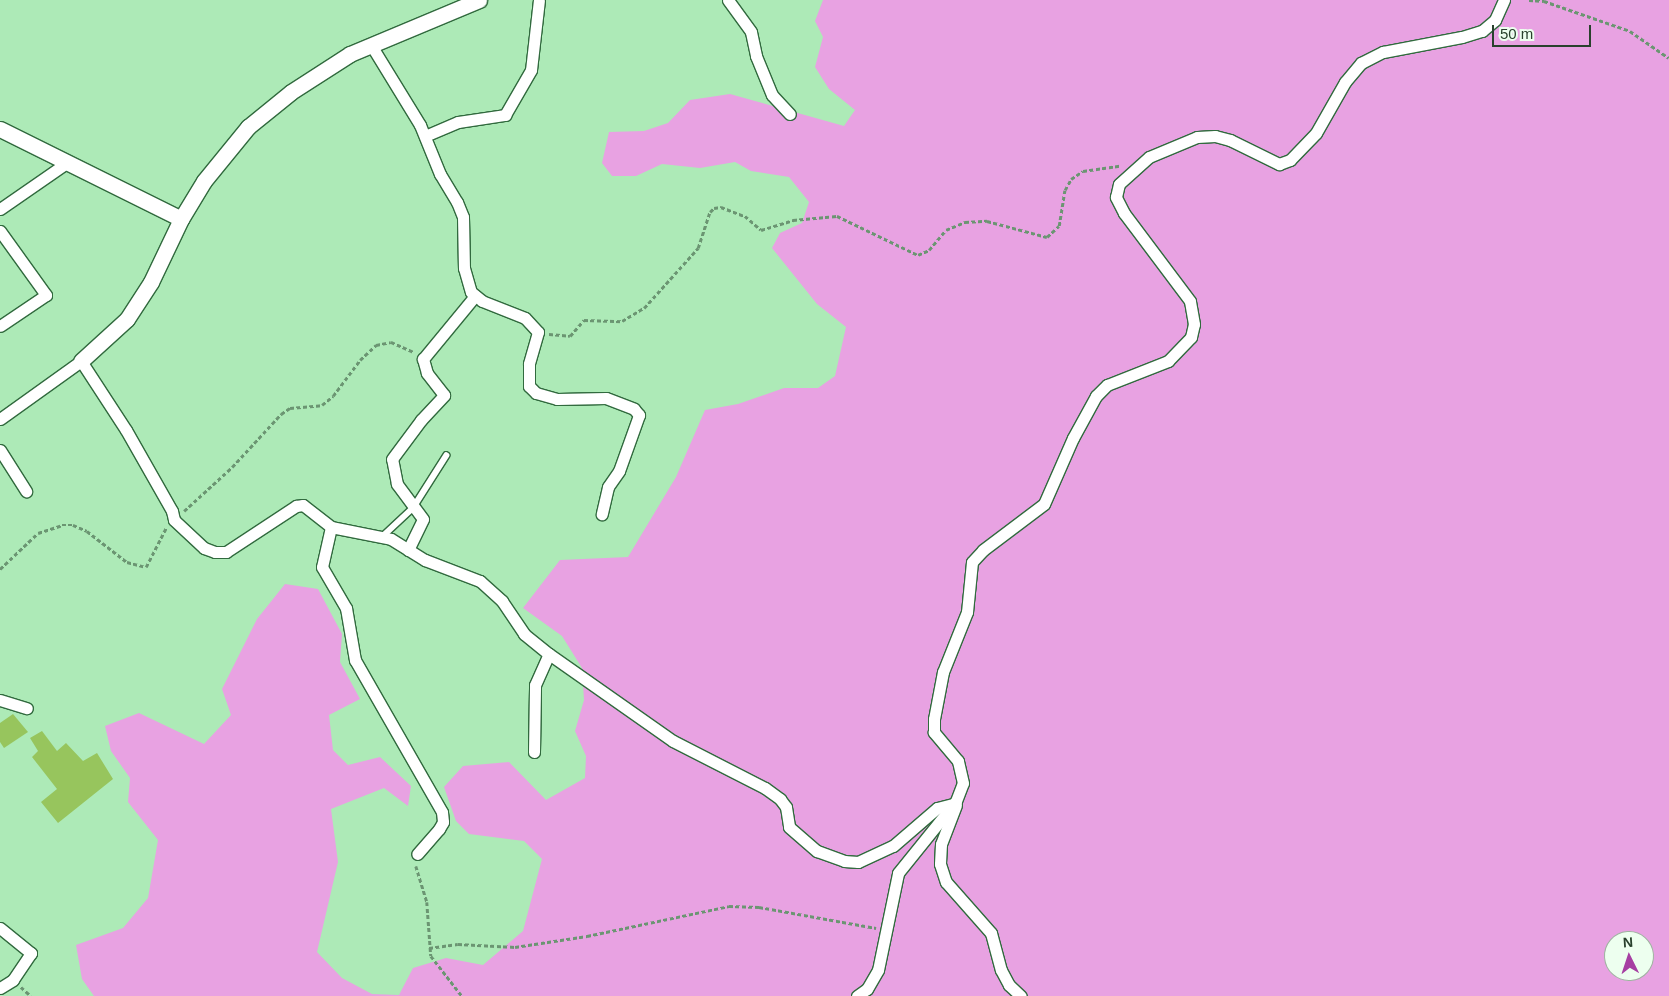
<!DOCTYPE html>
<style>
body{margin:0}
#map{position:relative;width:1669px;height:996px;overflow:hidden;background:#adeab7;font-family:Helvetica,sans-serif}
div>[style]{position:absolute}
.green>*{inset:0;background:#e8a2e2}
.building>*{inset:0;background:#97c55d}
.path>*{height:2.5px;margin-top:-1.25px;transform-origin:0;background:repeating-linear-gradient(90deg,#6b9572 0 4px,transparent 0 6.5px)}
.roads{filter:drop-shadow(1px 0 #316a3e) drop-shadow(-1px 0 #316a3e) drop-shadow(0 1px #316a3e) drop-shadow(0 -1px #316a3e)}
.lane>*{height:5.5px;margin:-2.75px;padding:0 2.75px;transform-origin:2.75px;border-radius:2.75px;background:#fff}
.street>*{height:11px;margin:-5.5px;padding:0 5.5px;transform-origin:5.5px;border-radius:5.5px;background:#fff}
.secondary>*{height:15px;margin:-7.5px;padding:0 7.5px;transform-origin:7.5px;border-radius:7.5px;background:#fff}
span{translate:-50% -50%;white-space:nowrap;text-align:center;line-height:1.15;-webkit-text-stroke:5px #edffef;paint-order:stroke}
.north{position:absolute;left:1604px;top:931px;width:50px;height:50px;box-sizing:border-box;background:#edffef;border:1px solid #9fb3a1;border-radius:50%;rotate:356deg;font-size:14px;font-weight:700;line-height:20px;text-align:center;color:#29412d}
.north::after{content:'';display:block;margin:auto;width:18px;height:22px;background:#a63fa2;clip-path:polygon(50% 0,100% 100%,50% 72%,0 100%)}
.scale{position:absolute;left:1492px;top:25px;width:99px;height:22px;box-sizing:border-box;border:2px solid #29412d;border-top:0;padding-left:6px;font-size:15px;line-height:18px;white-space:nowrap;color:#29412d;-webkit-text-stroke:4px #edffef;paint-order:stroke}
</style>
<div id="map">
<div class="green">
<div style="clip-path:polygon(evenodd,823px 0,1669px 0,1669px 996px,94px 996px,82px 979px,76px 945px,123px 928px,148px 898px,158px 840px,128px 802px,130px 778px,111px 751px,105px 726px,139px 713px,204px 744px,231px 715px,222px 689px,257px 619px,285px 584px,318px 589px,342px 634px,340px 662px,360px 699px,329px 715px,333px 750px,348px 765px,380px 757px,411px 786px,408px 806px,384px 788px,331px 809px,338px 862px,317px 952px,342px 978px,372px 994px,399px 995px,413px 968px,446px 958px,483px 965px,523px 931px,542px 859px,524px 841px,469px 834px,456px 821px,444px 787px,463px 766px,509px 762px,546px 800px,585px 778px,586px 756px,575px 731px,584px 700px,582px 668px,562px 636px,523px 608px,560px 560px,628px 557px,676px 477px,705px 410px,738px 404px,784px 388px,818px 388px,835px 376px,846px 327px,817px 304px,772px 248px,780px 233px,802px 223px,809px 202px,789px 177px,751px 171px,735px 162px,700px 168px,662px 164px,636px 176px,612px 176px,602px 163px,609px 132px,644px 131px,668px 123px,690px 100px,730px 94px,844px 126px,855px 110px,829px 89px,815px 67px,823px 37px,815px 21px,823px 0,1614px 941px,1644px 941px,1644px 971px,1614px 971px,1614px 941px)"></div>
</div>
<div class="building">
<div style="clip-path:polygon(13px 714px,28px 732px,4px 748px,0 742px,0 723px)"></div>
<div style="clip-path:polygon(42px 731px,57px 751px,66px 743px,83px 761px,97px 753px,113px 779px,58px 823px,41px 802px,57px 789px,32px 757px,38px 751px,30px 738px)"></div>
</div>
<div class="path">
<div style="left:1529px;top:0;width:15px;rotate:4deg"></div>
<div style="left:1544px;top:1px;width:91px;rotate:19.2deg"></div>
<div style="left:1630px;top:31px;width:47px;rotate:34.7deg"></div>
<div style="left:549px;top:334px;width:21px;rotate:5deg"></div>
<div style="left:570px;top:336px;width:21px;rotate:-49deg"></div>
<div style="left:584px;top:320px;width:38px;rotate:2deg"></div>
<div style="left:622px;top:321px;width:26px;rotate:-31deg"></div>
<div style="left:644px;top:308px;width:81px;rotate:-48deg"></div>
<div style="left:698px;top:248px;width:38px;rotate:-72deg"></div>
<div style="left:710px;top:212px;width:6px;rotate:-45deg"></div>
<div style="left:714px;top:208px;width:7px;rotate:-8deg"></div>
<div style="left:721px;top:207px;width:26px;rotate:21deg"></div>
<div style="left:745px;top:216px;width:21px;rotate:41deg"></div>
<div style="left:761px;top:230px;width:34px;rotate:-17deg"></div>
<div style="left:793px;top:220px;width:44px;rotate:-5.2deg"></div>
<div style="left:837px;top:216px;width:90px;rotate:25.7deg"></div>
<div style="left:918px;top:255px;width:12px;rotate:-24deg"></div>
<div style="left:929px;top:250px;width:26px;rotate:-50deg"></div>
<div style="left:946px;top:230px;width:21px;rotate:-23deg"></div>
<div style="left:965px;top:222px;width:22px;rotate:-3deg"></div>
<div style="left:987px;top:221px;width:62px;rotate:14.9deg"></div>
<div style="left:1047px;top:237px;width:16px;rotate:-43deg"></div>
<div style="left:1059px;top:226px;width:36px;rotate:-81deg"></div>
<div style="left:1065px;top:190px;width:13px;rotate:-61deg"></div>
<div style="left:1071px;top:179px;width:14px;rotate:-34deg"></div>
<div style="left:1083px;top:171px;width:37px;rotate:-8deg"></div>
<div style="left:184px;top:511px;width:65px;rotate:-42.5deg"></div>
<div style="left:232px;top:467px;width:72px;rotate:-47.2deg"></div>
<div style="left:281px;top:414px;width:11px;rotate:-34deg"></div>
<div style="left:290px;top:408px;width:32px;rotate:-5deg"></div>
<div style="left:322px;top:405px;width:14px;rotate:-39deg"></div>
<div style="left:333px;top:396px;width:45px;rotate:-53.1deg"></div>
<div style="left:360px;top:360px;width:22px;rotate:-43deg"></div>
<div style="left:376px;top:345px;width:15px;rotate:-11deg"></div>
<div style="left:391px;top:342px;width:24px;rotate:24deg"></div>
<div style="left:0;top:569px;width:52px;rotate:-43.5deg"></div>
<div style="left:38px;top:533px;width:25px;rotate:-18deg"></div>
<div style="left:62px;top:525px;width:11px"></div>
<div style="left:73px;top:525px;width:15px;rotate:23deg"></div>
<div style="left:87px;top:531px;width:51px;rotate:37.8deg"></div>
<div style="left:127px;top:562px;width:20px;rotate:15deg"></div>
<div style="left:146px;top:567px;width:44px;rotate:-62.9deg"></div>
<div style="left:416px;top:866px;width:38px;rotate:73deg"></div>
<div style="left:427px;top:902px;width:54px;rotate:85.8deg"></div>
<div style="left:431px;top:956px;width:51px;rotate:52.2deg"></div>
<div style="left:429px;top:948px;width:29px;rotate:-8deg"></div>
<div style="left:458px;top:944px;width:57px;rotate:3deg"></div>
<div style="left:515px;top:947px;width:73px;rotate:-8.7deg"></div>
<div style="left:587px;top:936px;width:145px;rotate:-11.9deg"></div>
<div style="left:729px;top:906px;width:30px;rotate:2deg"></div>
<div style="left:759px;top:907px;width:119px;rotate:10.2deg"></div>
<div style="left:21px;top:987px;width:13px;rotate:42deg"></div>
</div>
<div class="roads">
<div class="lane">
<div style="left:382px;top:537px;width:42px;rotate:-43.1deg"></div>
<div style="left:413px;top:508px;width:62px;rotate:-57.6deg"></div>
</div>
<div class="street">
<div style="left:728px;top:0;width:39px;rotate:54deg"></div>
<div style="left:751px;top:32px;width:25px;rotate:78deg"></div>
<div style="left:756px;top:56px;width:42px;rotate:67.7deg"></div>
<div style="left:772px;top:95px;width:26px;rotate:47deg"></div>
<div style="left:371px;top:45px;width:94px;rotate:58.5deg"></div>
<div style="left:420px;top:125px;width:53px;rotate:67.8deg"></div>
<div style="left:440px;top:174px;width:33px;rotate:59deg"></div>
<div style="left:457px;top:202px;width:16px;rotate:68deg"></div>
<div style="left:463px;top:217px;width:51px;rotate:88.9deg"></div>
<div style="left:464px;top:268px;width:25px;rotate:74deg"></div>
<div style="left:471px;top:292px;width:14px;rotate:39deg"></div>
<div style="left:482px;top:301px;width:46px;rotate:21.6deg"></div>
<div style="left:525px;top:318px;width:19px;rotate:47deg"></div>
<div style="left:538px;top:332px;width:33px;rotate:106deg"></div>
<div style="left:529px;top:364px;width:22px;rotate:90deg"></div>
<div style="left:529px;top:386px;width:10px;rotate:45deg"></div>
<div style="left:536px;top:393px;width:22px;rotate:16deg"></div>
<div style="left:557px;top:399px;width:49px;rotate:-1.2deg"></div>
<div style="left:606px;top:398px;width:30px;rotate:21deg"></div>
<div style="left:634px;top:409px;width:8px;rotate:50deg"></div>
<div style="left:639px;top:415px;width:59px;rotate:109.7deg"></div>
<div style="left:619px;top:471px;width:19px;rotate:125deg"></div>
<div style="left:608px;top:487px;width:28px;rotate:103deg"></div>
<div style="left:425px;top:136px;width:36px;rotate:-23deg"></div>
<div style="left:458px;top:122px;width:48px;rotate:-8.5deg"></div>
<div style="left:505px;top:115px;width:52px;rotate:-60deg"></div>
<div style="left:531px;top:70px;width:70px;rotate:-83.5deg"></div>
<div style="left:0;top:209px;width:83px;rotate:-34.7deg"></div>
<div style="left:0;top:231px;width:79px;rotate:54.3deg"></div>
<div style="left:46px;top:295px;width:55px;rotate:146deg"></div>
<div style="left:0;top:419px;width:100px;rotate:-35.6deg"></div>
<div style="left:81px;top:361px;width:82px;rotate:56.9deg"></div>
<div style="left:126px;top:430px;width:93px;rotate:60.4deg"></div>
<div style="left:172px;top:511px;width:9px;rotate:77deg"></div>
<div style="left:174px;top:520px;width:41px;rotate:43deg"></div>
<div style="left:204px;top:548px;width:12px;rotate:20deg"></div>
<div style="left:215px;top:552px;width:11px"></div>
<div style="left:226px;top:552px;width:84px;rotate:-33.3deg"></div>
<div style="left:296px;top:506px;width:7px;rotate:-8deg"></div>
<div style="left:303px;top:505px;width:36px;rotate:38deg"></div>
<div style="left:331px;top:527px;width:61px;rotate:11.3deg"></div>
<div style="left:391px;top:539px;width:40px;rotate:32deg"></div>
<div style="left:425px;top:560px;width:59px;rotate:20.9deg"></div>
<div style="left:480px;top:581px;width:30px;rotate:42deg"></div>
<div style="left:502px;top:601px;width:40px;rotate:56deg"></div>
<div style="left:524px;top:634px;width:32px;rotate:39deg"></div>
<div style="left:549px;top:654px;width:151px;rotate:35.1deg"></div>
<div style="left:673px;top:741px;width:103px;rotate:27.1deg"></div>
<div style="left:765px;top:788px;width:19px;rotate:36deg"></div>
<div style="left:780px;top:799px;width:10px;rotate:53deg"></div>
<div style="left:786px;top:807px;width:20px;rotate:81deg"></div>
<div style="left:789px;top:827px;width:37px;rotate:41deg"></div>
<div style="left:817px;top:851px;width:29px;rotate:20deg"></div>
<div style="left:844px;top:861px;width:14px;rotate:4deg"></div>
<div style="left:858px;top:862px;width:38px;rotate:-25deg"></div>
<div style="left:893px;top:846px;width:58px;rotate:-40.8deg"></div>
<div style="left:937px;top:808px;width:16px;rotate:-14deg"></div>
<div style="left:0;top:450px;width:49px;rotate:57.6deg"></div>
<div style="left:331px;top:527px;width:41px;rotate:102.7deg"></div>
<div style="left:322px;top:567px;width:48px;rotate:59.7deg"></div>
<div style="left:346px;top:608px;width:53px;rotate:80.2deg"></div>
<div style="left:355px;top:660px;width:175px;rotate:60.2deg"></div>
<div style="left:442px;top:812px;width:10px;rotate:84deg"></div>
<div style="left:443px;top:822px;width:8px;rotate:120deg"></div>
<div style="left:439px;top:829px;width:33px;rotate:131deg"></div>
<div style="left:408px;top:550px;width:34px;rotate:-64deg"></div>
<div style="left:423px;top:519px;width:44px;rotate:-126.6deg"></div>
<div style="left:397px;top:484px;width:25px;rotate:-101deg"></div>
<div style="left:392px;top:459px;width:49px;rotate:-53.4deg"></div>
<div style="left:421px;top:420px;width:34px;rotate:-47deg"></div>
<div style="left:444px;top:395px;width:28px;rotate:-128deg"></div>
<div style="left:427px;top:373px;width:15px;rotate:-106deg"></div>
<div style="left:423px;top:359px;width:82px;rotate:-50.5deg"></div>
<div style="left:0;top:700px;width:28px;rotate:17deg"></div>
<div style="left:534px;top:752px;width:67px;rotate:-89.1deg"></div>
<div style="left:535px;top:685px;width:34px;rotate:-66deg"></div>
<div style="left:956px;top:805px;width:42px;rotate:111deg"></div>
<div style="left:941px;top:844px;width:20px;rotate:93deg"></div>
<div style="left:940px;top:864px;width:19px;rotate:72deg"></div>
<div style="left:946px;top:882px;width:68px;rotate:48.6deg"></div>
<div style="left:991px;top:933px;width:38px;rotate:75deg"></div>
<div style="left:1001px;top:970px;width:17px;rotate:62deg"></div>
<div style="left:1009px;top:985px;width:16px;rotate:43deg"></div>
<div style="left:0;top:928px;width:40px;rotate:39deg"></div>
<div style="left:31px;top:953px;width:32px;rotate:124deg"></div>
<div style="left:13px;top:980px;width:15px;rotate:148deg"></div>
<div style="left:857px;top:996px;width:12px;rotate:-35deg"></div>
<div style="left:867px;top:989px;width:22px;rotate:-60deg"></div>
<div style="left:878px;top:970px;width:99px;rotate:-78.3deg"></div>
<div style="left:898px;top:873px;width:92px;rotate:-51.1deg"></div>
<div style="left:956px;top:801px;width:19px;rotate:-69deg"></div>
<div style="left:963px;top:783px;width:23px;rotate:-103deg"></div>
<div style="left:958px;top:761px;width:38px;rotate:-130deg"></div>
<div style="left:934px;top:732px;width:13px;rotate:-90deg"></div>
<div style="left:934px;top:719px;width:48px;rotate:-79.2deg"></div>
<div style="left:943px;top:672px;width:65px;rotate:-68.2deg"></div>
<div style="left:967px;top:612px;width:50px;rotate:-84.3deg"></div>
<div style="left:972px;top:562px;width:16px;rotate:-47deg"></div>
<div style="left:983px;top:550px;width:76px;rotate:-37deg"></div>
<div style="left:1044px;top:504px;width:72px;rotate:-66.3deg"></div>
<div style="left:1073px;top:438px;width:48px;rotate:-61.3deg"></div>
<div style="left:1096px;top:396px;width:16px;rotate:-45deg"></div>
<div style="left:1107px;top:385px;width:66px;rotate:-21.5deg"></div>
<div style="left:1168px;top:361px;width:33px;rotate:-46deg"></div>
<div style="left:1191px;top:337px;width:13px;rotate:-77deg"></div>
<div style="left:1194px;top:324px;width:23px;rotate:-100deg"></div>
<div style="left:1190px;top:301px;width:110px;rotate:-126.9deg"></div>
<div style="left:1124px;top:213px;width:18px;rotate:-117deg"></div>
<div style="left:1116px;top:197px;width:13px;rotate:-77deg"></div>
<div style="left:1119px;top:184px;width:40px;rotate:-42deg"></div>
<div style="left:1149px;top:157px;width:52px;rotate:-22.6deg"></div>
<div style="left:1197px;top:137px;width:18px;rotate:-3deg"></div>
<div style="left:1215px;top:136px;width:16px;rotate:15deg"></div>
<div style="left:1230px;top:140px;width:55px;rotate:26.1deg"></div>
<div style="left:1279px;top:164px;width:12px;rotate:-20deg"></div>
<div style="left:1290px;top:160px;width:37px;rotate:-46deg"></div>
<div style="left:1316px;top:133px;width:59px;rotate:-60.4deg"></div>
<div style="left:1345px;top:82px;width:25px;rotate:-50deg"></div>
<div style="left:1361px;top:63px;width:25px;rotate:-27deg"></div>
<div style="left:1383px;top:52px;width:80px;rotate:-10.8deg"></div>
<div style="left:1462px;top:37px;width:21px;rotate:-17deg"></div>
<div style="left:1482px;top:31px;width:17px;rotate:-40deg"></div>
<div style="left:1495px;top:20px;width:22px;rotate:-66deg"></div>
</div>
<div class="secondary">
<div style="left:0;top:129px;width:202px;rotate:26.4deg"></div>
<div style="left:81px;top:361px;width:62px;rotate:-42.4deg"></div>
<div style="left:127px;top:319px;width:44px;rotate:-57deg"></div>
<div style="left:151px;top:282px;width:70px;rotate:-64.5deg"></div>
<div style="left:181px;top:219px;width:44px;rotate:-58.8deg"></div>
<div style="left:204px;top:181px;width:70px;rotate:-50.8deg"></div>
<div style="left:248px;top:127px;width:55px;rotate:-39.1deg"></div>
<div style="left:291px;top:92px;width:70px;rotate:-32.8deg"></div>
<div style="left:350px;top:54px;width:140px;rotate:-22.7deg"></div>
</div>
</div>
<div class="north">N</div>
<div class="scale">50 m</div>
</div>
